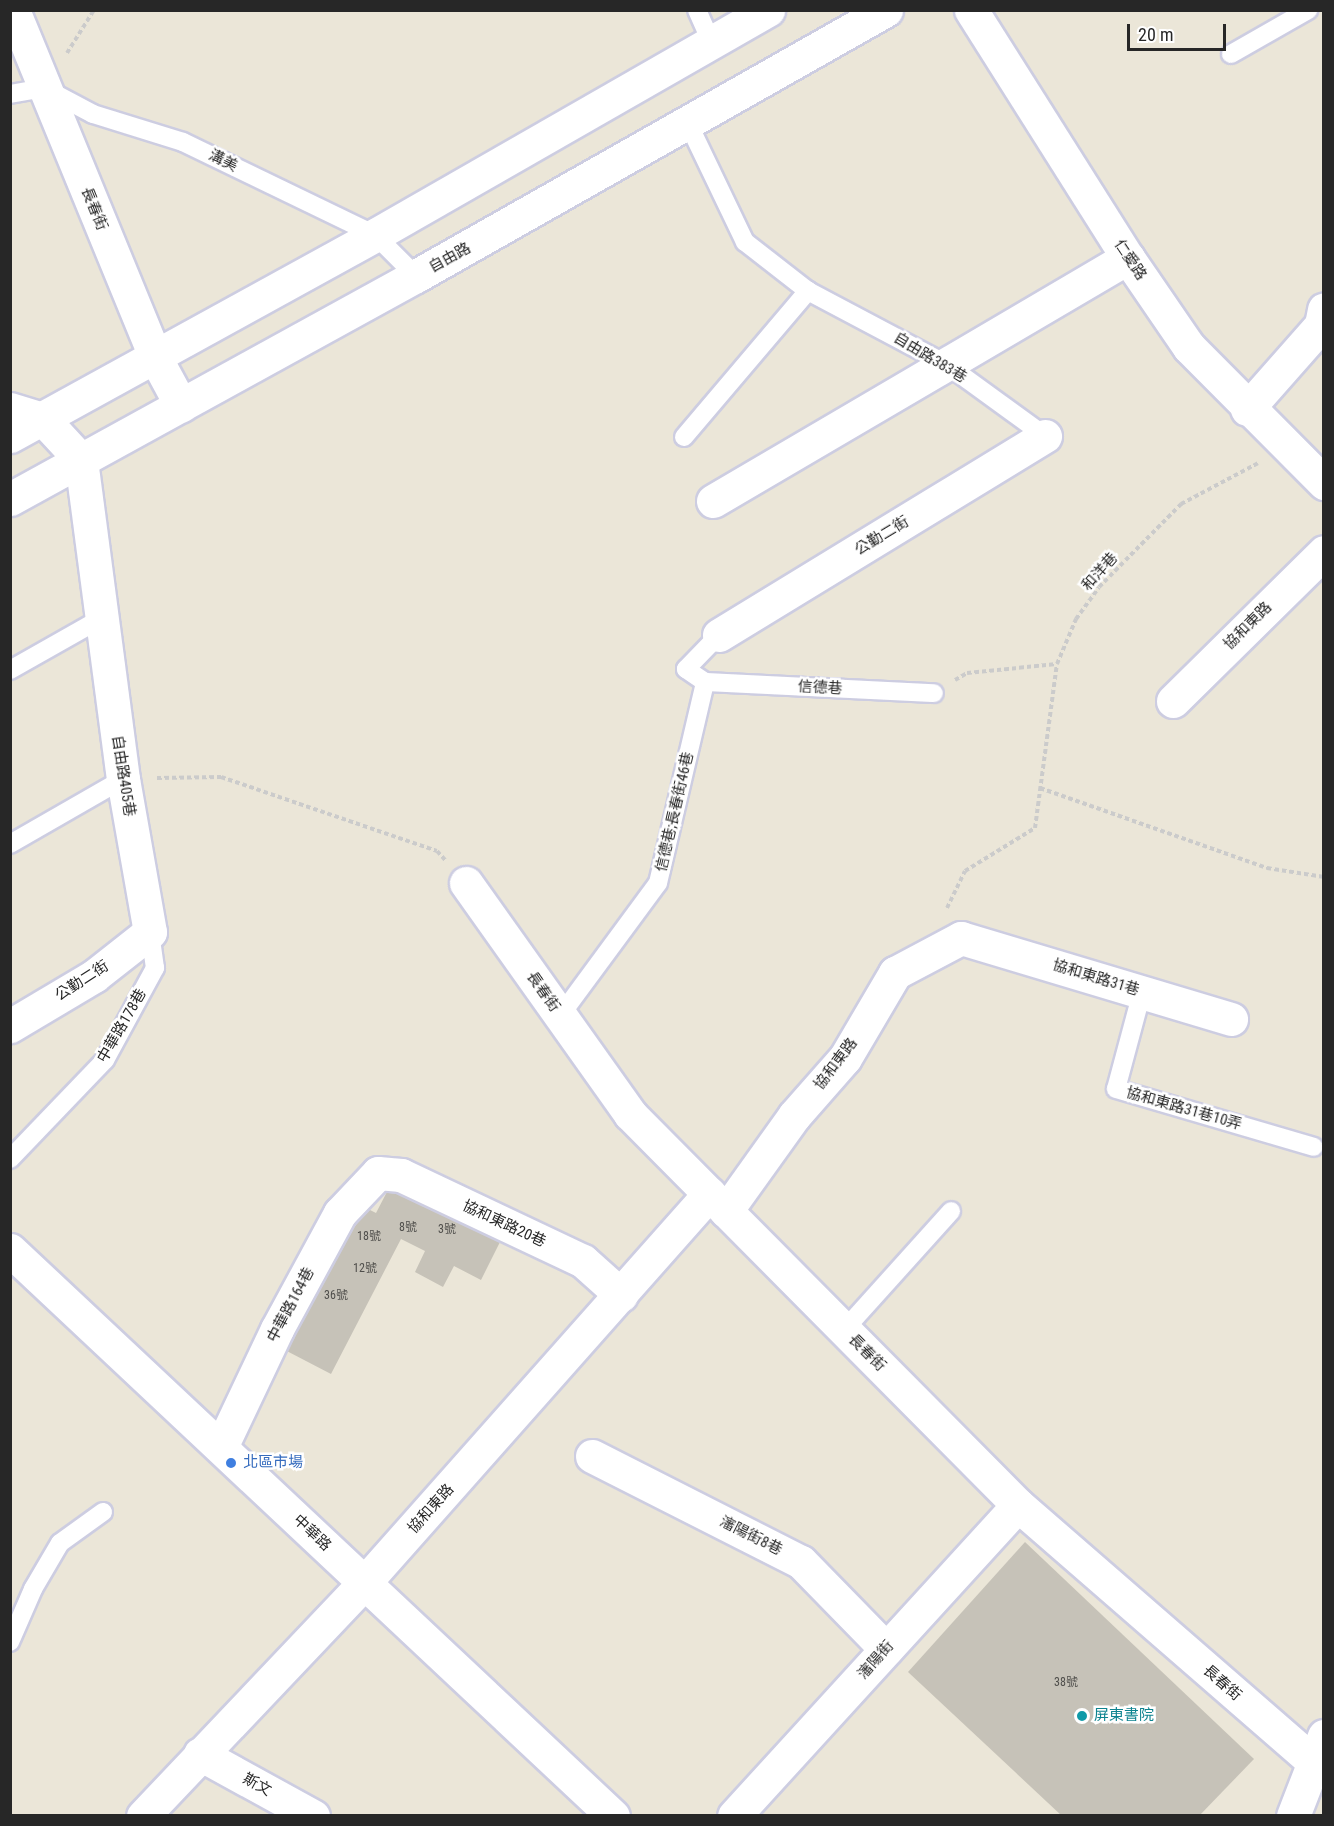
<!DOCTYPE html>
<meta charset="utf-8">
<style>
body{margin:0}
#map{position:relative;width:1334px;height:1826px;overflow:hidden;background:#ebe6d8;font-family:"Roboto Condensed","Noto Sans TC",sans-serif}
div>[style]{position:absolute}
.building>*{inset:0;background:#c6c2b8}
.path>*{height:4px;margin-top:-2px;transform-origin:0;background:repeating-linear-gradient(90deg,#cbcbcb 0 4.5px,transparent 0 7.5px)}
.roads{filter:drop-shadow(2px 0 #cdcde1) drop-shadow(-2px 0 #cdcde1) drop-shadow(0 2px #cdcde1) drop-shadow(0 -2px #cdcde1)}
.lane>*{height:18px;margin:-9px;padding:0 9px;transform-origin:9px;border-radius:9px;background:#fff}
.street>*{height:33px;margin:-16.5px;padding:0 16.5px;transform-origin:16.5px;border-radius:16.5px;background:#fff}
.secondary>*{height:33px;margin:-16.5px;padding:0 16.5px;transform-origin:16.5px;border-radius:16.5px;background:#fff}
.dots>*{width:16px;height:16px;translate:-50% -50%;box-sizing:border-box;border:3px solid #fff;border-radius:50%}
span{translate:-50% -50%;white-space:nowrap;text-align:center;line-height:1.15;-webkit-text-stroke:5px #fff;paint-order:stroke}
.number-label{font-size:12px;color:#4f4e4b}
.number-label span{-webkit-text-stroke-width:0}
.street-label{font-size:15px;color:#272727}
.shop-label{font-size:15px;color:#366cbe}
.left{translate:0 -50%;text-align:left}
.culture-label{font-size:15px;color:#0d838f}
.frame{position:absolute;inset:0;border:12px solid #272727;pointer-events:none}
.scale{position:absolute;left:1127px;top:24px;width:99px;height:27px;box-sizing:border-box;border:3px solid #272727;border-top:0;padding-left:8px;font-size:18px;line-height:21px;white-space:nowrap;color:#272727;-webkit-text-stroke:4px #fff;paint-order:stroke}
</style>
<div id="map">
<div class="building">
<div style="clip-path:polygon(390px 1186px,500px 1242px,481px 1280px,454px 1266px,443px 1287px,415px 1272px,425px 1251px,401px 1239px,331px 1374px,281px 1348px,356px 1203px,376px 1213px)"></div>
<div style="clip-path:polygon(1025px 1542px,1254px 1759px,1199px 1816px,1062px 1816px,908px 1672px)"></div>
</div>
<div class="path">
<div style="left:67px;top:53px;width:51px;rotate:-57.9deg"></div>
<div style="left:955px;top:680px;width:14px;rotate:-30deg"></div>
<div style="left:967px;top:673px;width:90px;rotate:-5.7deg"></div>
<div style="left:157px;top:778px;width:64px;rotate:-0.9deg"></div>
<div style="left:221px;top:777px;width:228px;rotate:18.9deg"></div>
<div style="left:437px;top:851px;width:12px;rotate:48deg"></div>
<div style="left:1040px;top:788px;width:241px;rotate:19.4deg"></div>
<div style="left:1267px;top:868px;width:58px;rotate:9deg"></div>
<div style="left:947px;top:908px;width:41px;rotate:-64.1deg"></div>
<div style="left:965px;top:871px;width:82px;rotate:-31.6deg"></div>
<div style="left:1035px;top:828px;width:165px;rotate:-82.4deg"></div>
<div style="left:1057px;top:664px;width:49px;rotate:-67.1deg"></div>
<div style="left:1076px;top:619px;width:39px;rotate:-54deg"></div>
<div style="left:1099px;top:587px;width:117px;rotate:-45.3deg"></div>
<div style="left:1181px;top:504px;width:87px;rotate:-28deg"></div>
</div>
<div class="roads">
<div class="lane">
<div style="left:697px;top:10px;width:34px;rotate:66deg"></div>
<div style="left:1231px;top:54px;width:89px;rotate:-29.7deg"></div>
<div style="left:10px;top:94px;width:35px;rotate:-10deg"></div>
<div style="left:44px;top:88px;width:55px;rotate:28deg"></div>
<div style="left:93px;top:114px;width:94px;rotate:17.3deg"></div>
<div style="left:183px;top:142px;width:213px;rotate:25.8deg"></div>
<div style="left:375px;top:235px;width:58px;rotate:45deg"></div>
<div style="left:688px;top:123px;width:132px;rotate:64.4deg"></div>
<div style="left:745px;top:242px;width:80px;rotate:37.9deg"></div>
<div style="left:808px;top:291px;width:156px;rotate:27.9deg"></div>
<div style="left:946px;top:364px;width:122px;rotate:36deg"></div>
<div style="left:684px;top:437px;width:192px;rotate:-49.7deg"></div>
<div style="left:10px;top:670px;width:103px;rotate:-29.5deg"></div>
<div style="left:705px;top:682px;width:229px;rotate:2.8deg"></div>
<div style="left:10px;top:844px;width:130px;rotate:-29.9deg"></div>
<div style="left:1142px;top:992px;width:100px;rotate:105deg"></div>
<div style="left:1116px;top:1089px;width:206px;rotate:16.3deg"></div>
<div style="left:560px;top:1016px;width:165px;rotate:-53.6deg"></div>
<div style="left:658px;top:883px;width:206px;rotate:-76.8deg"></div>
<div style="left:705px;top:682px;width:23px;rotate:-146deg"></div>
<div style="left:686px;top:669px;width:47px;rotate:-45.9deg"></div>
<div style="left:10px;top:1159px;width:137px;rotate:-46.2deg"></div>
<div style="left:105px;top:1060px;width:105px;rotate:-61.5deg"></div>
<div style="left:155px;top:968px;width:36px;rotate:-98deg"></div>
<div style="left:844px;top:1330px;width:160px;rotate:-48deg"></div>
<div style="left:10px;top:1642px;width:58px;rotate:-66.5deg"></div>
<div style="left:33px;top:1589px;width:53px;rotate:-59.6deg"></div>
<div style="left:60px;top:1543px;width:53px;rotate:-35.8deg"></div>
</div>
<div class="street">
<div style="left:13px;top:10px;width:375px;rotate:67.7deg"></div>
<div style="left:155px;top:357px;width:55px;rotate:61.6deg"></div>
<div style="left:971px;top:10px;width:294px;rotate:57.7deg"></div>
<div style="left:1128px;top:258px;width:108px;rotate:55.6deg"></div>
<div style="left:1189px;top:347px;width:192px;rotate:45.2deg"></div>
<div style="left:10px;top:409px;width:34px;rotate:17deg"></div>
<div style="left:43px;top:419px;width:56px;rotate:47.2deg"></div>
<div style="left:81px;top:460px;width:322px;rotate:82.5deg"></div>
<div style="left:123px;top:779px;width:155px;rotate:80deg"></div>
<div style="left:150px;top:932px;width:71px;rotate:141.8deg"></div>
<div style="left:94px;top:976px;width:98px;rotate:149.2deg"></div>
<div style="left:1247px;top:409px;width:112px;rotate:-48.6deg"></div>
<div style="left:1321px;top:325px;width:16px;rotate:-79deg"></div>
<div style="left:713px;top:501px;width:481px;rotate:-30.4deg"></div>
<div style="left:719px;top:635px;width:382px;rotate:-31.4deg"></div>
<div style="left:1173px;top:701px;width:212px;rotate:-44.6deg"></div>
<div style="left:466px;top:883px;width:283px;rotate:54.6deg"></div>
<div style="left:630px;top:1114px;width:551px;rotate:45.22deg"></div>
<div style="left:1018px;top:1505px;width:405px;rotate:41deg"></div>
<div style="left:726px;top:1211px;width:117px;rotate:-54.4deg"></div>
<div style="left:794px;top:1116px;width:77px;rotate:-48.7deg"></div>
<div style="left:845px;top:1058px;width:99px;rotate:-59.5deg"></div>
<div style="left:895px;top:973px;width:75px;rotate:-27.9deg"></div>
<div style="left:961px;top:938px;width:282px;rotate:16.7deg"></div>
<div style="left:10px;top:1250px;width:827px;rotate:43.19deg"></div>
<div style="left:221px;top:1447px;width:131px;rotate:-64.6deg"></div>
<div style="left:277px;top:1329px;width:132px;rotate:-61.5deg"></div>
<div style="left:340px;top:1213px;width:55px;rotate:-46.5deg"></div>
<div style="left:378px;top:1173px;width:23px;rotate:5deg"></div>
<div style="left:401px;top:1175px;width:201px;rotate:25.3deg"></div>
<div style="left:583px;top:1261px;width:51px;rotate:41.8deg"></div>
<div style="left:592px;top:1456px;width:234px;rotate:26.9deg"></div>
<div style="left:801px;top:1562px;width:122px;rotate:45.7deg"></div>
<div style="left:200px;top:1754px;width:129px;rotate:28.8deg"></div>
<div style="left:143px;top:1816px;width:323px;rotate:-46.5deg"></div>
<div style="left:365px;top:1582px;width:519px;rotate:-48.44deg"></div>
<div style="left:734px;top:1816px;width:421px;rotate:-47.6deg"></div>
<div style="left:1293px;top:1816px;width:86px;rotate:-68.8deg"></div>
</div>
<div class="secondary">
<div style="left:10px;top:436px;width:417px;rotate:-28.8deg"></div>
<div style="left:375px;top:235px;width:453px;rotate:-29.8deg"></div>
<div style="left:10px;top:499px;width:463px;rotate:-28.8deg"></div>
<div style="left:416px;top:276px;width:540px;rotate:-29.51deg"></div>
</div>
</div>
<div class="dots">
<div style="left:231px;top:1463px;background:#3f7fe0"></div>
<div style="left:1082px;top:1716px;background:#0f9aa8"></div>
</div>
<div class="number-label">
<span style="left:408px;top:1228px">8號</span>
<span style="left:447px;top:1230px">3號</span>
<span style="left:369px;top:1237px">18號</span>
<span style="left:365px;top:1269px">12號</span>
<span style="left:336px;top:1296px">36號</span>
<span style="left:1066px;top:1683px">38號</span>
</div>
<div class="street-label">
<span style="left:223px;top:161px;rotate:26deg">溝美</span>
<span style="left:94px;top:209px;rotate:68deg">長春街</span>
<span style="left:450px;top:258px;rotate:-29deg">自由路</span>
<span style="left:1130px;top:260px;rotate:56deg">仁愛路</span>
<span style="left:930px;top:358px;rotate:31deg">自由路383巷</span>
<span style="left:882px;top:536px;rotate:-31deg">公勤二街</span>
<span style="left:1100px;top:572px;rotate:-48deg">和洋巷</span>
<span style="left:1248px;top:626px;rotate:-45deg">協和東路</span>
<span style="left:820px;top:688px;rotate:3deg">信德巷</span>
<span style="left:123px;top:776px;rotate:81deg">自由路405巷</span>
<span style="left:675px;top:812px;rotate:-77deg">信德巷;長春街46巷</span>
<span style="left:1096px;top:978px;rotate:17deg">協和東路31巷</span>
<span style="left:82px;top:981px;rotate:-33deg">公勤二街</span>
<span style="left:543px;top:992px;rotate:55deg">長春街</span>
<span style="left:122px;top:1026px;rotate:-60deg">中華路178巷</span>
<span style="left:836px;top:1064px;rotate:-53deg">協和東路</span>
<span style="left:1184px;top:1109px;rotate:16deg">協和東路31巷10弄</span>
<span style="left:504px;top:1224px;rotate:25deg">協和東路20巷</span>
<span style="left:291px;top:1305px;rotate:-62deg">中華路164巷</span>
<span style="left:867px;top:1353px;rotate:45deg">長春街</span>
<span style="left:431px;top:1509px;rotate:-48deg">協和東路</span>
<span style="left:312px;top:1533px;rotate:43deg">中華路</span>
<span style="left:751px;top:1536px;rotate:27deg">瀋陽街8巷</span>
<span style="left:876px;top:1660px;rotate:-48deg">瀋陽街</span>
<span style="left:1222px;top:1683px;rotate:41deg">長春街</span>
<span style="left:257px;top:1785px;rotate:29deg">斯文</span>
</div>
<div class="shop-label">
<span class="left" style="left:243px;top:1463px">北區市場</span>
</div>
<div class="culture-label">
<span class="left" style="left:1094px;top:1716px">屏東書院</span>
</div>
<div class="frame"></div>
<div class="scale">20 m</div>
</div>
